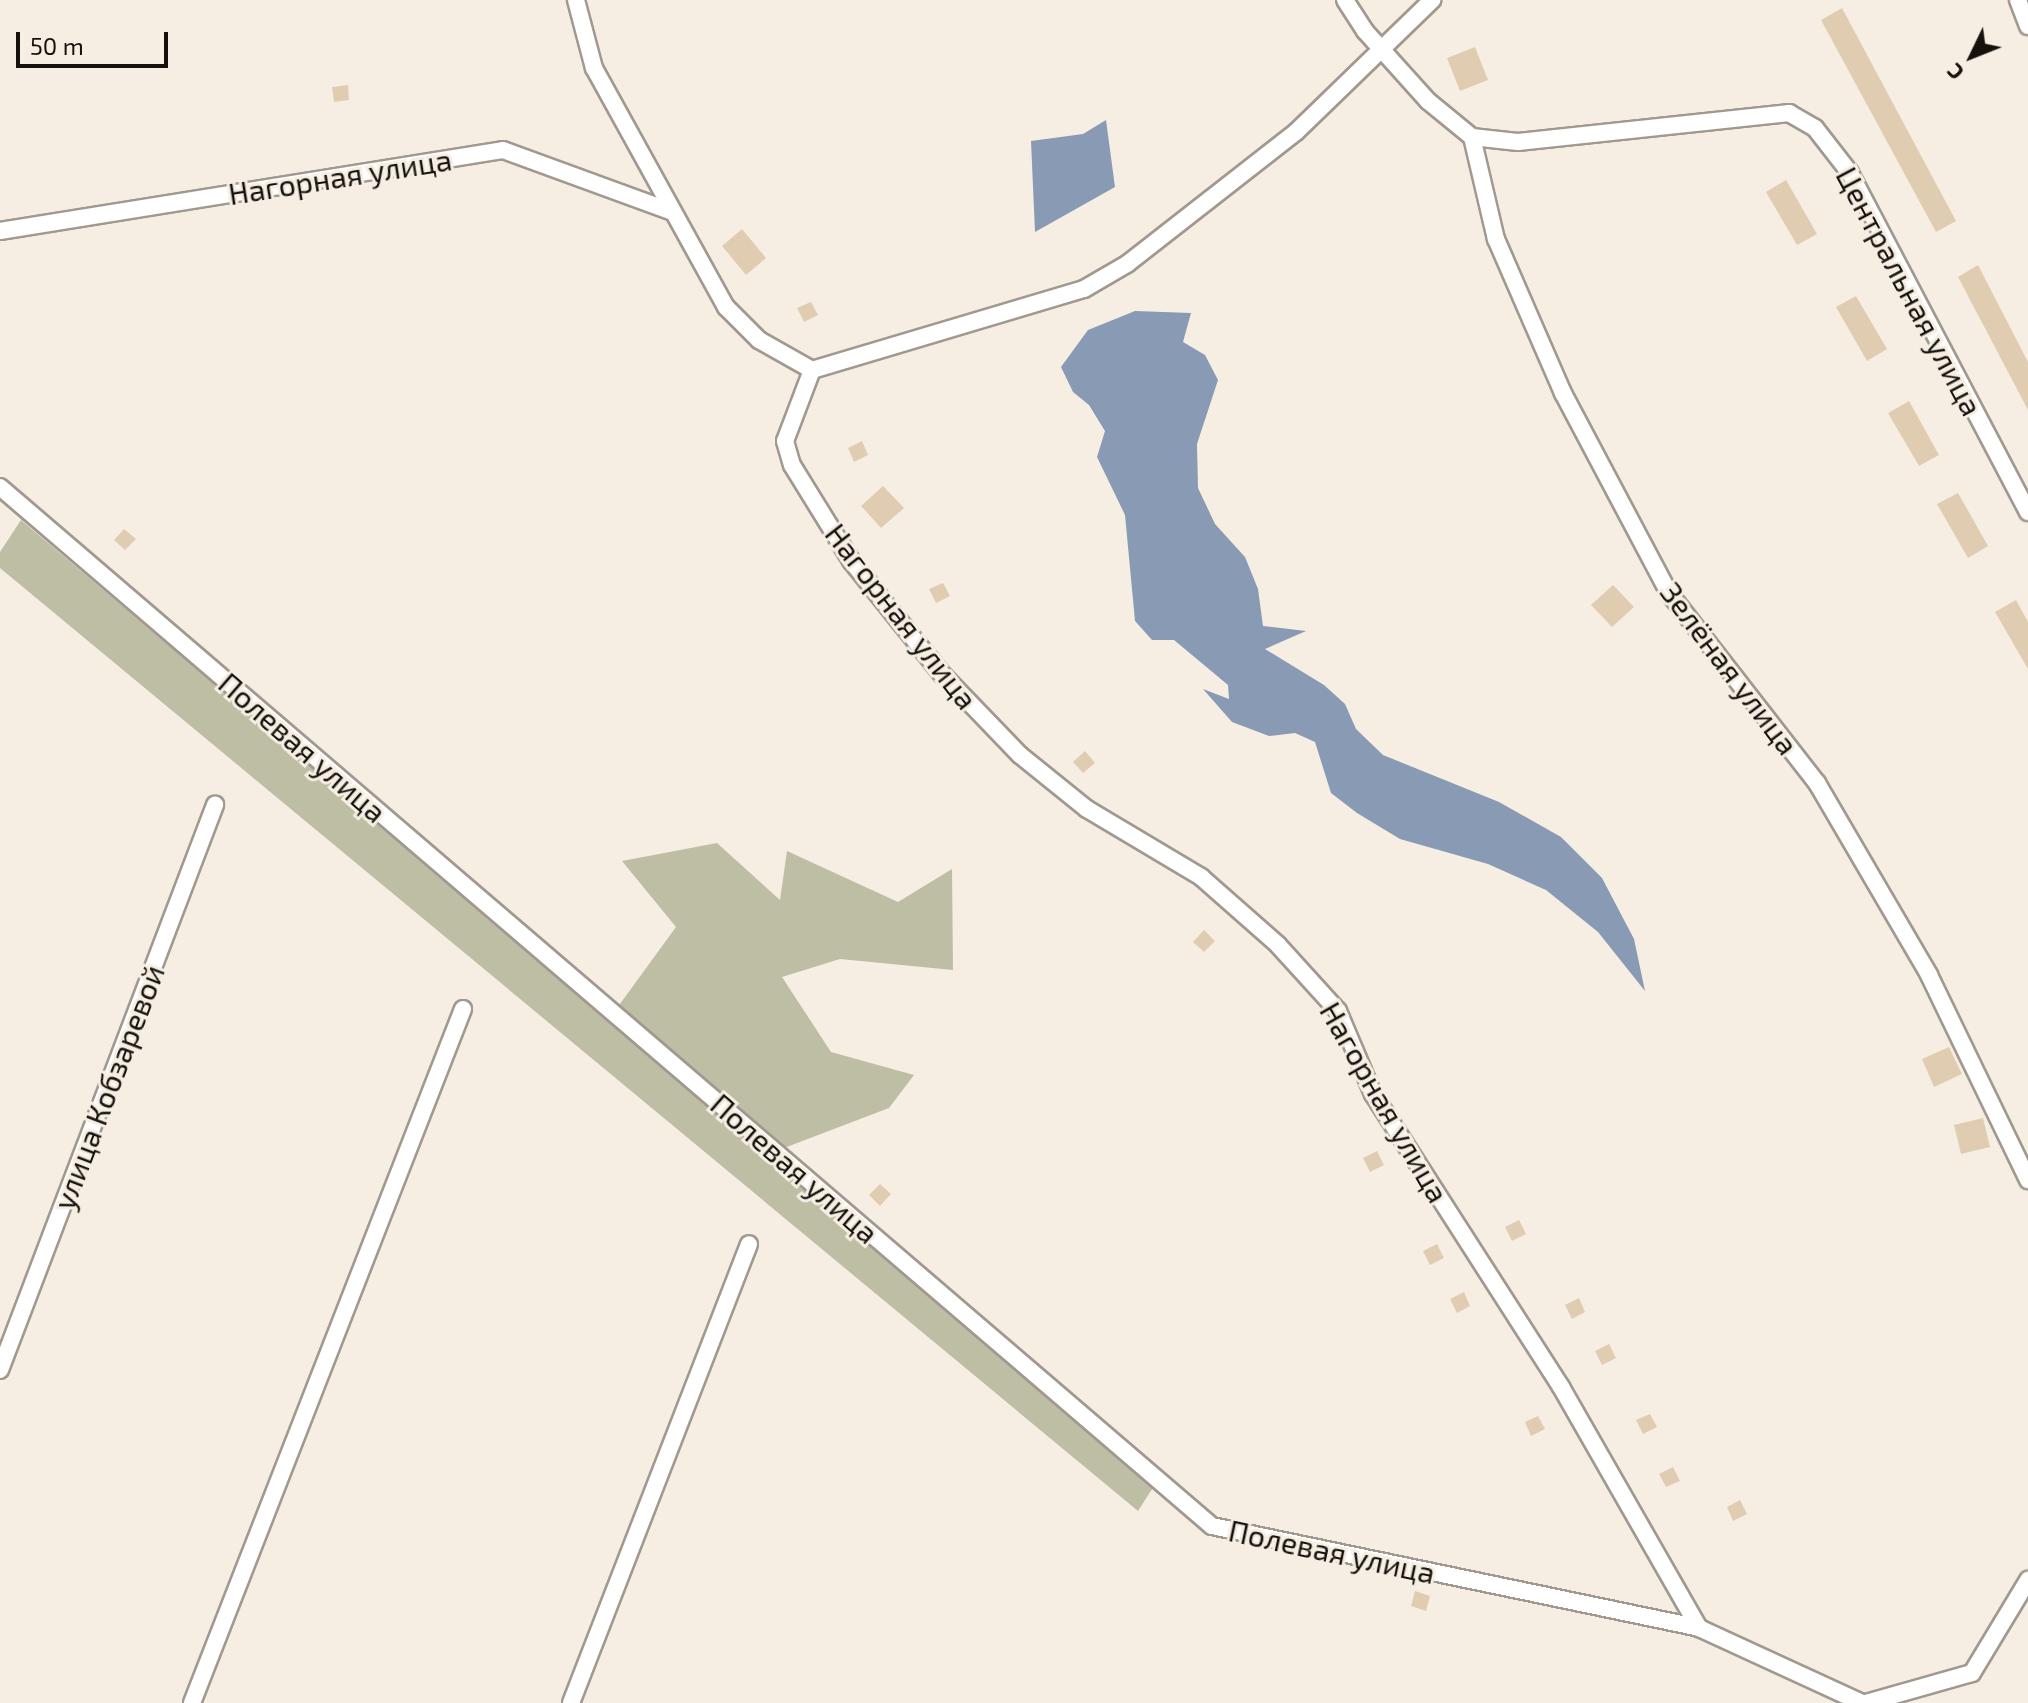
<!DOCTYPE html>
<meta charset="utf-8">
<style>
body{margin:0}
#map{position:relative;width:2028px;height:1703px;overflow:hidden;background:#f6eee2;font-family:"Exo 2",sans-serif}
div>[style]{position:absolute}
.green>*{inset:0;background:#bdbea4}
.water>*{inset:0;background:#899ab4}
.building>*{inset:0;background:#e0cdb1}
.roads{filter:drop-shadow(2px 0 #a1998f) drop-shadow(-2px 0 #a1998f) drop-shadow(0 2px #a1998f) drop-shadow(0 -2px #a1998f)}
.street>*{height:16px;margin:-8px;padding:0 8px;transform-origin:8px;border-radius:8px;background:#fff}
span{translate:-50% -50%;white-space:nowrap;text-align:center;line-height:1.15;-webkit-text-stroke:6px #f6eee2;paint-order:stroke}
.street-label{font-size:30px;color:#15120e}
.north{position:absolute;left:1932px;top:16px;width:80px;height:80px;-webkit-text-stroke:6px #f6eee2;paint-order:stroke;rotate:227deg;font-size:22px;font-weight:700;line-height:32px;text-align:center;color:#15120e}
.north::after{content:'';display:block;margin:auto;width:28px;height:36px;background:#15120e;clip-path:polygon(50% 0,100% 100%,50% 72%,0 100%)}
.scale{position:absolute;left:16px;top:32px;width:152px;height:36px;box-sizing:border-box;border:4px solid #15120e;border-top:0;padding-left:10px;font-size:24px;line-height:28px;white-space:nowrap;color:#15120e;-webkit-text-stroke:6px #f6eee2;paint-order:stroke}
</style>
<div id="map">
<div class="green">
<div style="clip-path:polygon(21px 520px,609px 1019px,676px 927px,622px 861px,717px 843px,780px 900px,787px 851px,898px 902px,952px 869px,953px 970px,840px 959px,782px 977px,831px 1052px,914px 1075px,889px 1108px,763px 1156px,1156px 1483px,1138px 1511px,0 568px,0 552px)"></div>
</div>
<div class="water">
<div style="clip-path:polygon(1106px 120px,1115px 187px,1035px 232px,1031px 141px,1083px 134px)"></div>
<div style="clip-path:polygon(1135px 311px,1191px 313px,1183px 342px,1205px 355px,1218px 380px,1197px 444px,1198px 488px,1215px 524px,1245px 557px,1258px 589px,1263px 626px,1306px 631px,1265px 649px,1324px 685px,1345px 704px,1356px 729px,1383px 755px,1499px 802px,1561px 837px,1602px 878px,1634px 939px,1645px 991px,1598px 932px,1546px 890px,1488px 864px,1400px 839px,1357px 813px,1331px 793px,1315px 742px,1295px 733px,1269px 736px,1232px 722px,1203px 689px,1229px 699px,1228px 685px,1174px 640px,1152px 640px,1135px 621px,1125px 515px,1097px 457px,1105px 431px,1089px 405px,1073px 392px,1061px 367px,1088px 330px)"></div>
</div>
<div class="building">
<div style="clip-path:polygon(1842px 8px,1956px 221px,1936px 232px,1821px 20px)"></div>
<div style="clip-path:polygon(1475px 47px,1488px 80px,1460px 91px,1447px 58px)"></div>
<div style="clip-path:polygon(348px 85px,349px 100px,334px 102px,332px 87px)"></div>
<div style="clip-path:polygon(1786px 180px,1817px 234px,1797px 245px,1766px 192px)"></div>
<div style="clip-path:polygon(742px 229px,766px 258px,746px 275px,722px 246px)"></div>
<div style="clip-path:polygon(1978px 265px,2028px 362px,2028px 410px,1958px 277px)"></div>
<div style="clip-path:polygon(1856px 296px,1887px 349px,1867px 361px,1836px 307px)"></div>
<div style="clip-path:polygon(811px 302px,818px 315px,804px 322px,797px 308px)"></div>
<div style="clip-path:polygon(1909px 401px,1939px 455px,1919px 466px,1888px 413px)"></div>
<div style="clip-path:polygon(862px 441px,868px 455px,854px 462px,848px 448px)"></div>
<div style="clip-path:polygon(883px 486px,904px 508px,881px 528px,861px 506px)"></div>
<div style="clip-path:polygon(1958px 493px,1988px 546px,1968px 558px,1937px 504px)"></div>
<div style="clip-path:polygon(124px 529px,136px 539px,125px 550px,114px 540px)"></div>
<div style="clip-path:polygon(943px 583px,950px 596px,936px 603px,929px 589px)"></div>
<div style="clip-path:polygon(1613px 585px,1634px 607px,1612px 627px,1591px 605px)"></div>
<div style="clip-path:polygon(2016px 600px,2028px 622px,2028px 669px,1995px 612px)"></div>
<div style="clip-path:polygon(1085px 751px,1095px 763px,1083px 773px,1073px 762px)"></div>
<div style="clip-path:polygon(1204px 930px,1215px 941px,1204px 952px,1193px 942px)"></div>
<div style="clip-path:polygon(1949px 1047px,1962px 1074px,1934px 1087px,1922px 1059px)"></div>
<div style="clip-path:polygon(1983px 1118px,1990px 1147px,1961px 1154px,1954px 1125px)"></div>
<div style="clip-path:polygon(1377px 1151px,1384px 1165px,1370px 1172px,1363px 1158px)"></div>
<div style="clip-path:polygon(880px 1184px,891px 1194px,880px 1206px,869px 1195px)"></div>
<div style="clip-path:polygon(1519px 1220px,1526px 1234px,1512px 1241px,1505px 1227px)"></div>
<div style="clip-path:polygon(1437px 1244px,1444px 1258px,1430px 1265px,1423px 1251px)"></div>
<div style="clip-path:polygon(1464px 1292px,1470px 1306px,1457px 1313px,1450px 1299px)"></div>
<div style="clip-path:polygon(1579px 1298px,1585px 1312px,1572px 1319px,1565px 1305px)"></div>
<div style="clip-path:polygon(1609px 1344px,1616px 1358px,1602px 1365px,1595px 1351px)"></div>
<div style="clip-path:polygon(1650px 1414px,1657px 1427px,1643px 1434px,1636px 1420px)"></div>
<div style="clip-path:polygon(1538px 1416px,1545px 1429px,1531px 1436px,1525px 1422px)"></div>
<div style="clip-path:polygon(1673px 1467px,1680px 1481px,1666px 1487px,1659px 1474px)"></div>
<div style="clip-path:polygon(1740px 1500px,1747px 1514px,1733px 1521px,1727px 1507px)"></div>
<div style="clip-path:polygon(1415px 1591px,1430px 1596px,1426px 1611px,1411px 1606px)"></div>
</div>
<div class="roads">
<div class="street">
<div style="left:576px;top:0;width:70px;rotate:75.2deg"></div>
<div style="left:594px;top:68px;width:273px;rotate:61.1deg"></div>
<div style="left:726px;top:307px;width:47px;rotate:45deg"></div>
<div style="left:759px;top:340px;width:61px;rotate:29.5deg"></div>
<div style="left:812px;top:370px;width:284px;rotate:-16.6deg"></div>
<div style="left:1084px;top:289px;width:50px;rotate:-30.2deg"></div>
<div style="left:1127px;top:264px;width:214px;rotate:-38deg"></div>
<div style="left:1296px;top:132px;width:190px;rotate:-44.1deg"></div>
<div style="left:1345px;top:0;width:37px;rotate:57deg"></div>
<div style="left:1365px;top:31px;width:94px;rotate:48deg"></div>
<div style="left:1428px;top:101px;width:57px;rotate:39.3deg"></div>
<div style="left:1472px;top:137px;width:46px;rotate:6.2deg"></div>
<div style="left:1518px;top:142px;width:273px;rotate:-6.1deg"></div>
<div style="left:1789px;top:113px;width:30px;rotate:30deg"></div>
<div style="left:1815px;top:128px;width:57px;rotate:52.1deg"></div>
<div style="left:1850px;top:173px;width:383px;rotate:62.3deg"></div>
<div style="left:2018px;top:0;width:28px;rotate:69deg"></div>
<div style="left:1472px;top:137px;width:105px;rotate:76.8deg"></div>
<div style="left:1496px;top:239px;width:168px;rotate:66.5deg"></div>
<div style="left:1563px;top:393px;width:226px;rotate:62.1deg"></div>
<div style="left:1669px;top:593px;width:241px;rotate:52.1deg"></div>
<div style="left:1817px;top:783px;width:222px;rotate:59.7deg"></div>
<div style="left:1929px;top:975px;width:228px;rotate:64.2deg"></div>
<div style="left:0;top:231px;width:509px;rotate:-9.15deg"></div>
<div style="left:503px;top:150px;width:180px;rotate:20.1deg"></div>
<div style="left:812px;top:370px;width:76px;rotate:110.8deg"></div>
<div style="left:785px;top:441px;width:25px;rotate:74deg"></div>
<div style="left:792px;top:465px;width:114px;rotate:58.3deg"></div>
<div style="left:852px;top:562px;width:142px;rotate:51.3deg"></div>
<div style="left:941px;top:673px;width:114px;rotate:46.1deg"></div>
<div style="left:1020px;top:755px;width:86px;rotate:38.9deg"></div>
<div style="left:1087px;top:809px;width:133px;rotate:30.8deg"></div>
<div style="left:1201px;top:877px;width:103px;rotate:41.4deg"></div>
<div style="left:1278px;top:945px;width:89px;rotate:47.7deg"></div>
<div style="left:1338px;top:1011px;width:90px;rotate:67.1deg"></div>
<div style="left:1373px;top:1094px;width:348px;rotate:57.3deg"></div>
<div style="left:1561px;top:1387px;width:278px;rotate:60.2deg"></div>
<div style="left:1699px;top:1628px;width:179px;rotate:24.7deg"></div>
<div style="left:0;top:487px;width:1596px;rotate:40.61deg"></div>
<div style="left:1212px;top:1526px;width:498px;rotate:11.8deg"></div>
<div style="left:0;top:1370px;width:605px;rotate:-69.17deg"></div>
<div style="left:192px;top:1703px;width:745px;rotate:-68.67deg"></div>
<div style="left:571px;top:1703px;width:492px;rotate:-68.8deg"></div>
<div style="left:1866px;top:1703px;width:110px;rotate:-15.8deg"></div>
<div style="left:1972px;top:1673px;width:109px;rotate:-58.9deg"></div>
</div>
</div>
<div class="street-label">
<span style="left:340px;top:176px;rotate:-9deg">Нагорная улица</span>
<span style="left:1910px;top:291px;rotate:62deg">Центральная улица</span>
<span style="left:902px;top:616px;rotate:52deg">Нагорная улица</span>
<span style="left:1730px;top:668px;rotate:53deg">Зелёная улица</span>
<span style="left:303px;top:747px;rotate:41deg">Полевая улица</span>
<span style="left:108px;top:1087px;rotate:-69deg">улица Кобзаревой</span>
<span style="left:1385px;top:1102px;rotate:60deg">Нагорная улица</span>
<span style="left:795px;top:1168px;rotate:41deg">Полевая улица</span>
<span style="left:1332px;top:1551px;rotate:12deg">Полевая улица</span>
</div>
<div class="north">С</div>
<div class="scale">50 m</div>
</div>
